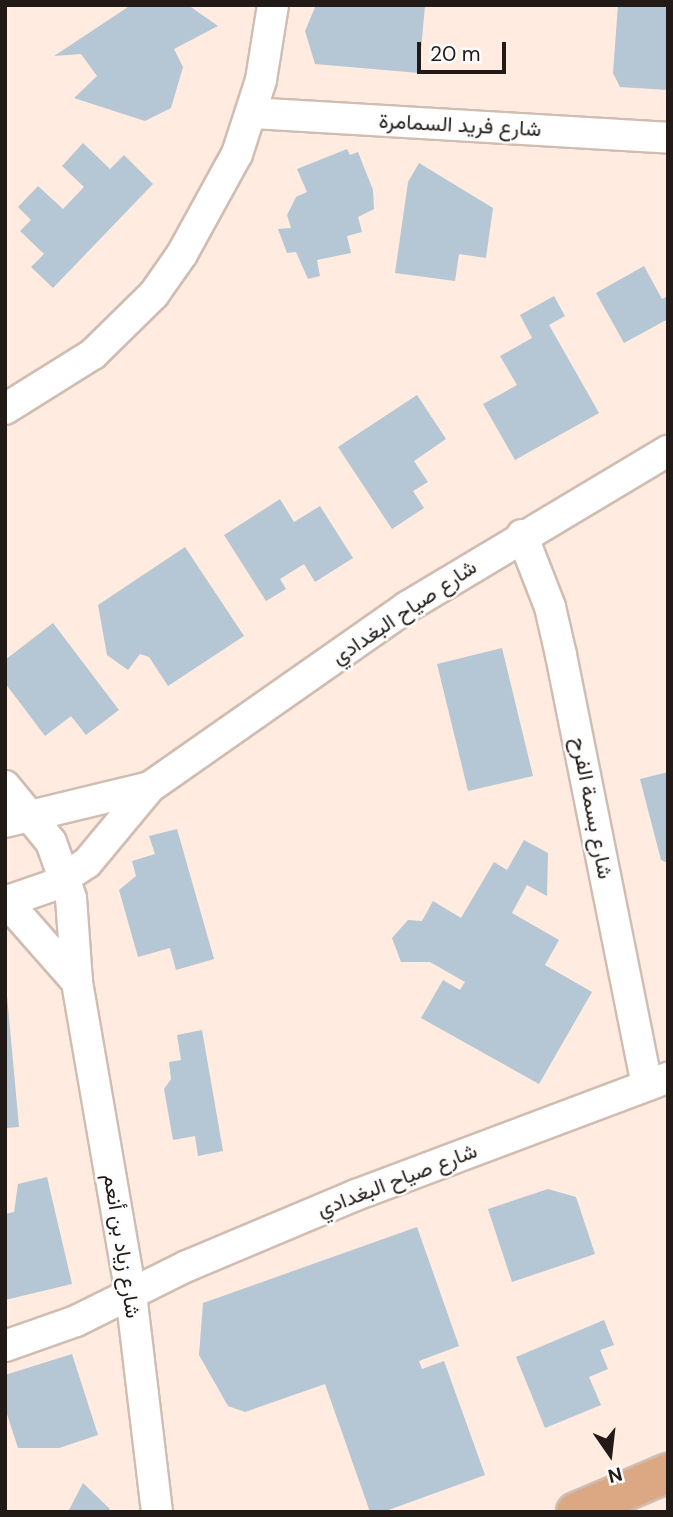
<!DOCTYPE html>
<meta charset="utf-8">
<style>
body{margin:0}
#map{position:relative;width:673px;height:1517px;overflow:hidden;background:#ffebdf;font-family:"DM Sans",Vazirmatn,sans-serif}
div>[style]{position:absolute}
.building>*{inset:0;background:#b5c6d4}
.roads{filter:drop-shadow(2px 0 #d0bdb2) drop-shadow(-2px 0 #d0bdb2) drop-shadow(0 2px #d0bdb2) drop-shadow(0 -2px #d0bdb2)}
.minor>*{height:30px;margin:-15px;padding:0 15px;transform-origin:15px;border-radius:15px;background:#fff}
.major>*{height:38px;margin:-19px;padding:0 19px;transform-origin:19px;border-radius:19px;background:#dca883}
span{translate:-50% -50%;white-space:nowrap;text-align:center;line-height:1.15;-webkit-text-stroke:5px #fdfdfd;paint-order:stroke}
.street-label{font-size:21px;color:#211a16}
.frame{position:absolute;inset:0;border:7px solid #211a16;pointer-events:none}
.north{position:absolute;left:575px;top:1419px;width:70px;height:70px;-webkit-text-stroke:5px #fdfdfd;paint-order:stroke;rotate:166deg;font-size:19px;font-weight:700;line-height:28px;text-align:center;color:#211a16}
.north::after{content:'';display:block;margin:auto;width:24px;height:32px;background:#211a16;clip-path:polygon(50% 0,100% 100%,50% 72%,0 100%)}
.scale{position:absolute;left:417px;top:42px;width:89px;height:32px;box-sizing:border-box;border:4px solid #211a16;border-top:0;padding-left:9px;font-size:21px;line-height:24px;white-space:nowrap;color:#211a16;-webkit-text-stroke:5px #fdfdfd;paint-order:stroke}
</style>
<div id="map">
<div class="building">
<div style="clip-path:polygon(131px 5px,188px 5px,218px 26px,174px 49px,183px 67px,171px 108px,145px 121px,74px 98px,97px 76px,81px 54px,54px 56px)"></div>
<div style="clip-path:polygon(316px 5px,425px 5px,419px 73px,315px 64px,305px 31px)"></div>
<div style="clip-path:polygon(618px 5px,668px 5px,668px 90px,620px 87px,613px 73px)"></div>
<div style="clip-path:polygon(83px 143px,110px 169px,124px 155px,153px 184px,53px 288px,31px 267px,44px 254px,20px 231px,31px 220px,18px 207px,38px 186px,63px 209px,84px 187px,62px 166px)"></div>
<div style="clip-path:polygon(347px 149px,350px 155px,358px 152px,373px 190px,374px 209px,358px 217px,362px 232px,347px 236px,351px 253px,317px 260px,320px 276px,308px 279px,296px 252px,287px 253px,278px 229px,291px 228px,287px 215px,296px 197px,307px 192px,297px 169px)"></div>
<div style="clip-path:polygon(419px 163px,493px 208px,486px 258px,459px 254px,455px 281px,395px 273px,408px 182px)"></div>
<div style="clip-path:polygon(644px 266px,662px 299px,668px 296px,668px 319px,624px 343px,596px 293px)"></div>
<div style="clip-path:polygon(554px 296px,565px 316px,549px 325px,599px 413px,515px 460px,483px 404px,517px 385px,500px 356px,532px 338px,520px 315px)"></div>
<div style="clip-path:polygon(417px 395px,446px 439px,414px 461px,428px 482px,413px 491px,424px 508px,392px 529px,338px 447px)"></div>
<div style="clip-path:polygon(280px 499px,294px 522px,320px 506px,353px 558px,315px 582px,304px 564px,280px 579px,286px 589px,266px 601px,224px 535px)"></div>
<div style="clip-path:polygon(185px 547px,244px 636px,168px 686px,149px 657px,140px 654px,128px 670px,107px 655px,98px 605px)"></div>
<div style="clip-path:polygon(53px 623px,119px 710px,86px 735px,71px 716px,45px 736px,5px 683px,5px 660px)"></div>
<div style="clip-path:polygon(502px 648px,533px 776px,468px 791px,437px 664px)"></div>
<div style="clip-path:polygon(668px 772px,668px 863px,661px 860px,640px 779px)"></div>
<div style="clip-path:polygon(177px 829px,214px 959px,176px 970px,170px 948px,138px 957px,119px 890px,136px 876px,132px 861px,155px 854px,149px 836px)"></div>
<div style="clip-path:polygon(524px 840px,548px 853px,547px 896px,527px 885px,512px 913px,559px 940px,545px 965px,592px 992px,539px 1084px,421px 1018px,443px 980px,460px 990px,465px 982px,430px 962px,401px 962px,392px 938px,408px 920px,422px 921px,433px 901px,461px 918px,494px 862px,507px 870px)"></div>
<div style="clip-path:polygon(5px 974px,19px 1127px,5px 1128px)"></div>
<div style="clip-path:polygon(202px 1030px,223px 1151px,198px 1156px,195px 1136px,173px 1140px,164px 1089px,171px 1079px,169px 1062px,181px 1060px,177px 1035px)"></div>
<div style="clip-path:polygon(47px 1177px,72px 1284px,5px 1300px,5px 1214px,14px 1212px,18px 1184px)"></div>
<div style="clip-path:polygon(548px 1189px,576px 1197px,595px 1254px,512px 1282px,488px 1209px)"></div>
<div style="clip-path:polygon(417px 1227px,459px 1346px,419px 1361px,422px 1369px,444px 1361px,485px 1475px,383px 1512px,370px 1512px,325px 1384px,245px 1412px,228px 1406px,199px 1355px,203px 1303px)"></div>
<div style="clip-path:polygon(604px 1320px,614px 1345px,600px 1350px,608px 1369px,589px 1377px,601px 1405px,545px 1428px,516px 1357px)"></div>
<div style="clip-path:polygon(72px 1354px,98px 1435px,59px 1448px,18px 1448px,5px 1408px,5px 1375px)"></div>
<div style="clip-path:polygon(83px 1483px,110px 1509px,107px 1512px,68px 1512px)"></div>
</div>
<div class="roads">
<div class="minor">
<div style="left:252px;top:113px;width:417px;rotate:3.4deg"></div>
<div style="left:5px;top:409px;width:104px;rotate:-32deg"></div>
<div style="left:93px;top:354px;width:86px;rotate:-44.5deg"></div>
<div style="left:154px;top:294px;width:49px;rotate:-55deg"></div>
<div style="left:182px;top:254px;width:114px;rotate:-61.2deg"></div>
<div style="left:237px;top:154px;width:78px;rotate:-72deg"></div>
<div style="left:261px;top:80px;width:76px;rotate:-80.9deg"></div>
<div style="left:522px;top:535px;width:77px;rotate:68.7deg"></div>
<div style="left:550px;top:607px;width:49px;rotate:77.1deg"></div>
<div style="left:561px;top:655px;width:439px;rotate:78.7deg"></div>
<div style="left:5px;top:786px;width:72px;rotate:50.6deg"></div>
<div style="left:51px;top:842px;width:59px;rotate:70.3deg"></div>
<div style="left:71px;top:898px;width:84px;rotate:85.9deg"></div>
<div style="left:77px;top:982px;width:317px;rotate:80.2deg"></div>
<div style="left:131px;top:1294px;width:220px;rotate:83.2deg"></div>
<div style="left:5px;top:822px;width:149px;rotate:-13.6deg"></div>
<div style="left:150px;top:787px;width:314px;rotate:-35deg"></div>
<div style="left:407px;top:607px;width:304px;rotate:-30.9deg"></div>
<div style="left:5px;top:900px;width:109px;rotate:48.7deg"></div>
<div style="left:5px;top:902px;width:52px;rotate:-19.1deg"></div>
<div style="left:54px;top:885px;width:40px;rotate:-34deg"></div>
<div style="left:87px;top:863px;width:99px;rotate:-50.3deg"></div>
<div style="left:5px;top:1346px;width:75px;rotate:-19.4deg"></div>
<div style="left:76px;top:1321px;width:124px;rotate:-26.4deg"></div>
<div style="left:187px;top:1266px;width:183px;rotate:-22.8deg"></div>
<div style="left:356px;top:1195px;width:333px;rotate:-20.6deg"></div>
</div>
<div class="major">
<div style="left:576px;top:1512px;width:100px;rotate:-23deg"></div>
</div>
</div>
<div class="street-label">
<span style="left:460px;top:125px;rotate:3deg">شارع فريد السمامرة</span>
<span style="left:404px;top:612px;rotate:-34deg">شارع صياح البغدادي</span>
<span style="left:592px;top:808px;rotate:79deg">شارع بسمة الفرح</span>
<span style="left:397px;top:1180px;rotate:-21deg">شارع صياح البغدادي</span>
<span style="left:122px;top:1246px;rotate:81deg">شارع زياد بن أنعم</span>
</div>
<div class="frame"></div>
<div class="north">N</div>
<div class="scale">20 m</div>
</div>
